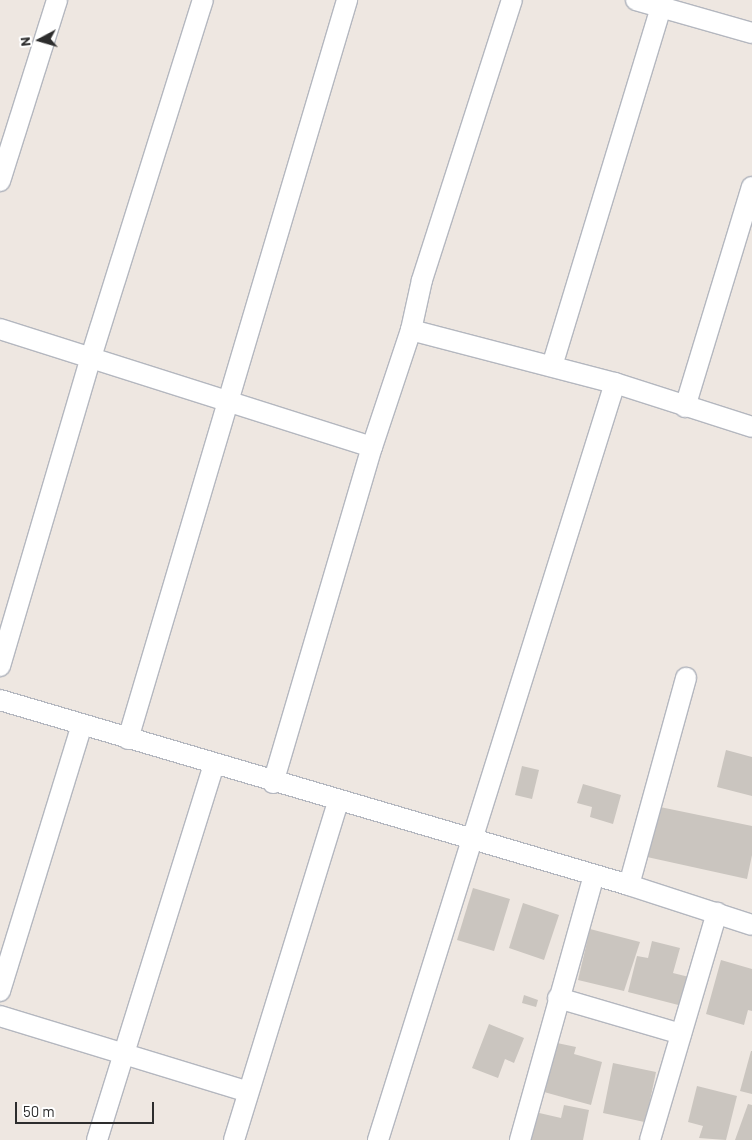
<!DOCTYPE html>
<style>
body{margin:0}
#map{position:relative;width:752px;height:1140px;overflow:hidden;background:#eee7e1;font-family:Barlow,sans-serif}
div>[style]{position:absolute}
.building>*{inset:0;background:#cac5bf}
.roads{filter:drop-shadow(1px 0 #b4b7bf) drop-shadow(-1px 0 #b4b7bf) drop-shadow(0 1px #b4b7bf) drop-shadow(0 -1px #b4b7bf)}
.street>*{height:20px;margin:-10px;padding:0 10px;transform-origin:10px;border-radius:10px;background:#fff}
span{translate:-50% -50%;white-space:nowrap;text-align:center;line-height:1.15;-webkit-text-stroke:4px #fff;paint-order:stroke}
.north{position:absolute;left:15px;top:15px;width:50px;height:50px;-webkit-text-stroke:4px #fff;paint-order:stroke;rotate:264deg;font-size:14px;font-weight:700;line-height:20px;text-align:center;color:#2d2d2d}
.north::after{content:'';display:block;margin:auto;width:18px;height:22px;background:#2d2d2d;clip-path:polygon(50% 0,100% 100%,50% 72%,0 100%)}
.scale{position:absolute;left:15px;top:1102px;width:139px;height:22px;box-sizing:border-box;border:2px solid #2d2d2d;border-top:0;padding-left:6px;font-size:15px;line-height:18px;white-space:nowrap;color:#2d2d2d;-webkit-text-stroke:4px #fff;paint-order:stroke}
</style>
<div id="map">
<div class="building">
<div style="clip-path:polygon(726px 750px,752px 757px,752px 796px,717px 787px)"></div>
<div style="clip-path:polygon(522px 766px,539px 770px,532px 799px,515px 795px)"></div>
<div style="clip-path:polygon(583px 784px,621px 795px,613px 824px,590px 817px,592px 807px,577px 803px)"></div>
<div style="clip-path:polygon(660px 807px,752px 826px,752px 855px,747px 879px,647px 857px)"></div>
<div style="clip-path:polygon(473px 888px,510px 899px,494px 951px,457px 940px)"></div>
<div style="clip-path:polygon(523px 903px,559px 915px,544px 960px,509px 948px)"></div>
<div style="clip-path:polygon(590px 929px,640px 942px,624px 991px,578px 980px)"></div>
<div style="clip-path:polygon(652px 941px,680px 948px,673px 973px,697px 979px,690px 1008px,628px 992px,637px 956px,648px 958px)"></div>
<div style="clip-path:polygon(721px 960px,752px 969px,752px 1011px,748px 1010px,744px 1025px,706px 1014px)"></div>
<div style="clip-path:polygon(524px 995px,538px 1000px,536px 1007px,522px 1003px)"></div>
<div style="clip-path:polygon(489px 1024px,524px 1038px,514px 1063px,505px 1059px,498px 1078px,472px 1068px)"></div>
<div style="clip-path:polygon(557px 1043px,576px 1047px,574px 1054px,602px 1062px,591px 1105px,544px 1092px)"></div>
<div style="clip-path:polygon(751px 1051px,752px 1051px,752px 1094px,740px 1091px)"></div>
<div style="clip-path:polygon(613px 1063px,656px 1072px,648px 1110px,651px 1111px,649px 1123px,603px 1113px)"></div>
<div style="clip-path:polygon(697px 1086px,737px 1096px,726px 1140px,699px 1138px,703px 1126px,688px 1122px)"></div>
<div style="clip-path:polygon(748px 1104px,752px 1105px,752px 1140px,735px 1140px)"></div>
<div style="clip-path:polygon(564px 1105px,589px 1110px,583px 1140px,529px 1140px,535px 1112px,561px 1118px)"></div>
</div>
<div class="roads">
<div class="street">
<div style="left:636px;top:0;width:121px;rotate:15.9deg"></div>
<div style="left:0;top:181px;width:190px;rotate:-72.5deg"></div>
<div style="left:0;top:329px;width:390px;rotate:17.6deg"></div>
<div style="left:411px;top:330px;width:211px;rotate:14.6deg"></div>
<div style="left:615px;top:383px;width:144px;rotate:17.8deg"></div>
<div style="left:552px;top:366px;width:382px;rotate:-73.1deg"></div>
<div style="left:685px;top:407px;width:230px;rotate:-73.1deg"></div>
<div style="left:0;top:666px;width:322px;rotate:-73.6deg"></div>
<div style="left:91px;top:357px;width:374px;rotate:-72.6deg"></div>
<div style="left:0;top:700px;width:656px;rotate:16.39deg"></div>
<div style="left:629px;top:885px;width:129px;rotate:18deg"></div>
<div style="left:128px;top:739px;width:771px;rotate:-73.49deg"></div>
<div style="left:273px;top:783px;width:350px;rotate:-73.6deg"></div>
<div style="left:372px;top:447px;width:123px;rotate:-71.6deg"></div>
<div style="left:411px;top:330px;width:51px;rotate:-77.6deg"></div>
<div style="left:422px;top:280px;width:294px;rotate:-72.2deg"></div>
<div style="left:629px;top:885px;width:215px;rotate:-74.6deg"></div>
<div style="left:0;top:991px;width:278px;rotate:-72.9deg"></div>
<div style="left:558px;top:998px;width:128px;rotate:16.3deg"></div>
<div style="left:0;top:1016px;width:259px;rotate:17deg"></div>
<div style="left:97px;top:1140px;width:393px;rotate:-72.7deg"></div>
<div style="left:234px;top:1140px;width:354px;rotate:-72.9deg"></div>
<div style="left:378px;top:1140px;width:793px;rotate:-72.62deg"></div>
<div style="left:520px;top:1140px;width:275px;rotate:-74.4deg"></div>
<div style="left:650px;top:1140px;width:237px;rotate:-73.6deg"></div>
</div>
</div>
<div class="north">N</div>
<div class="scale">50 m</div>
</div>
